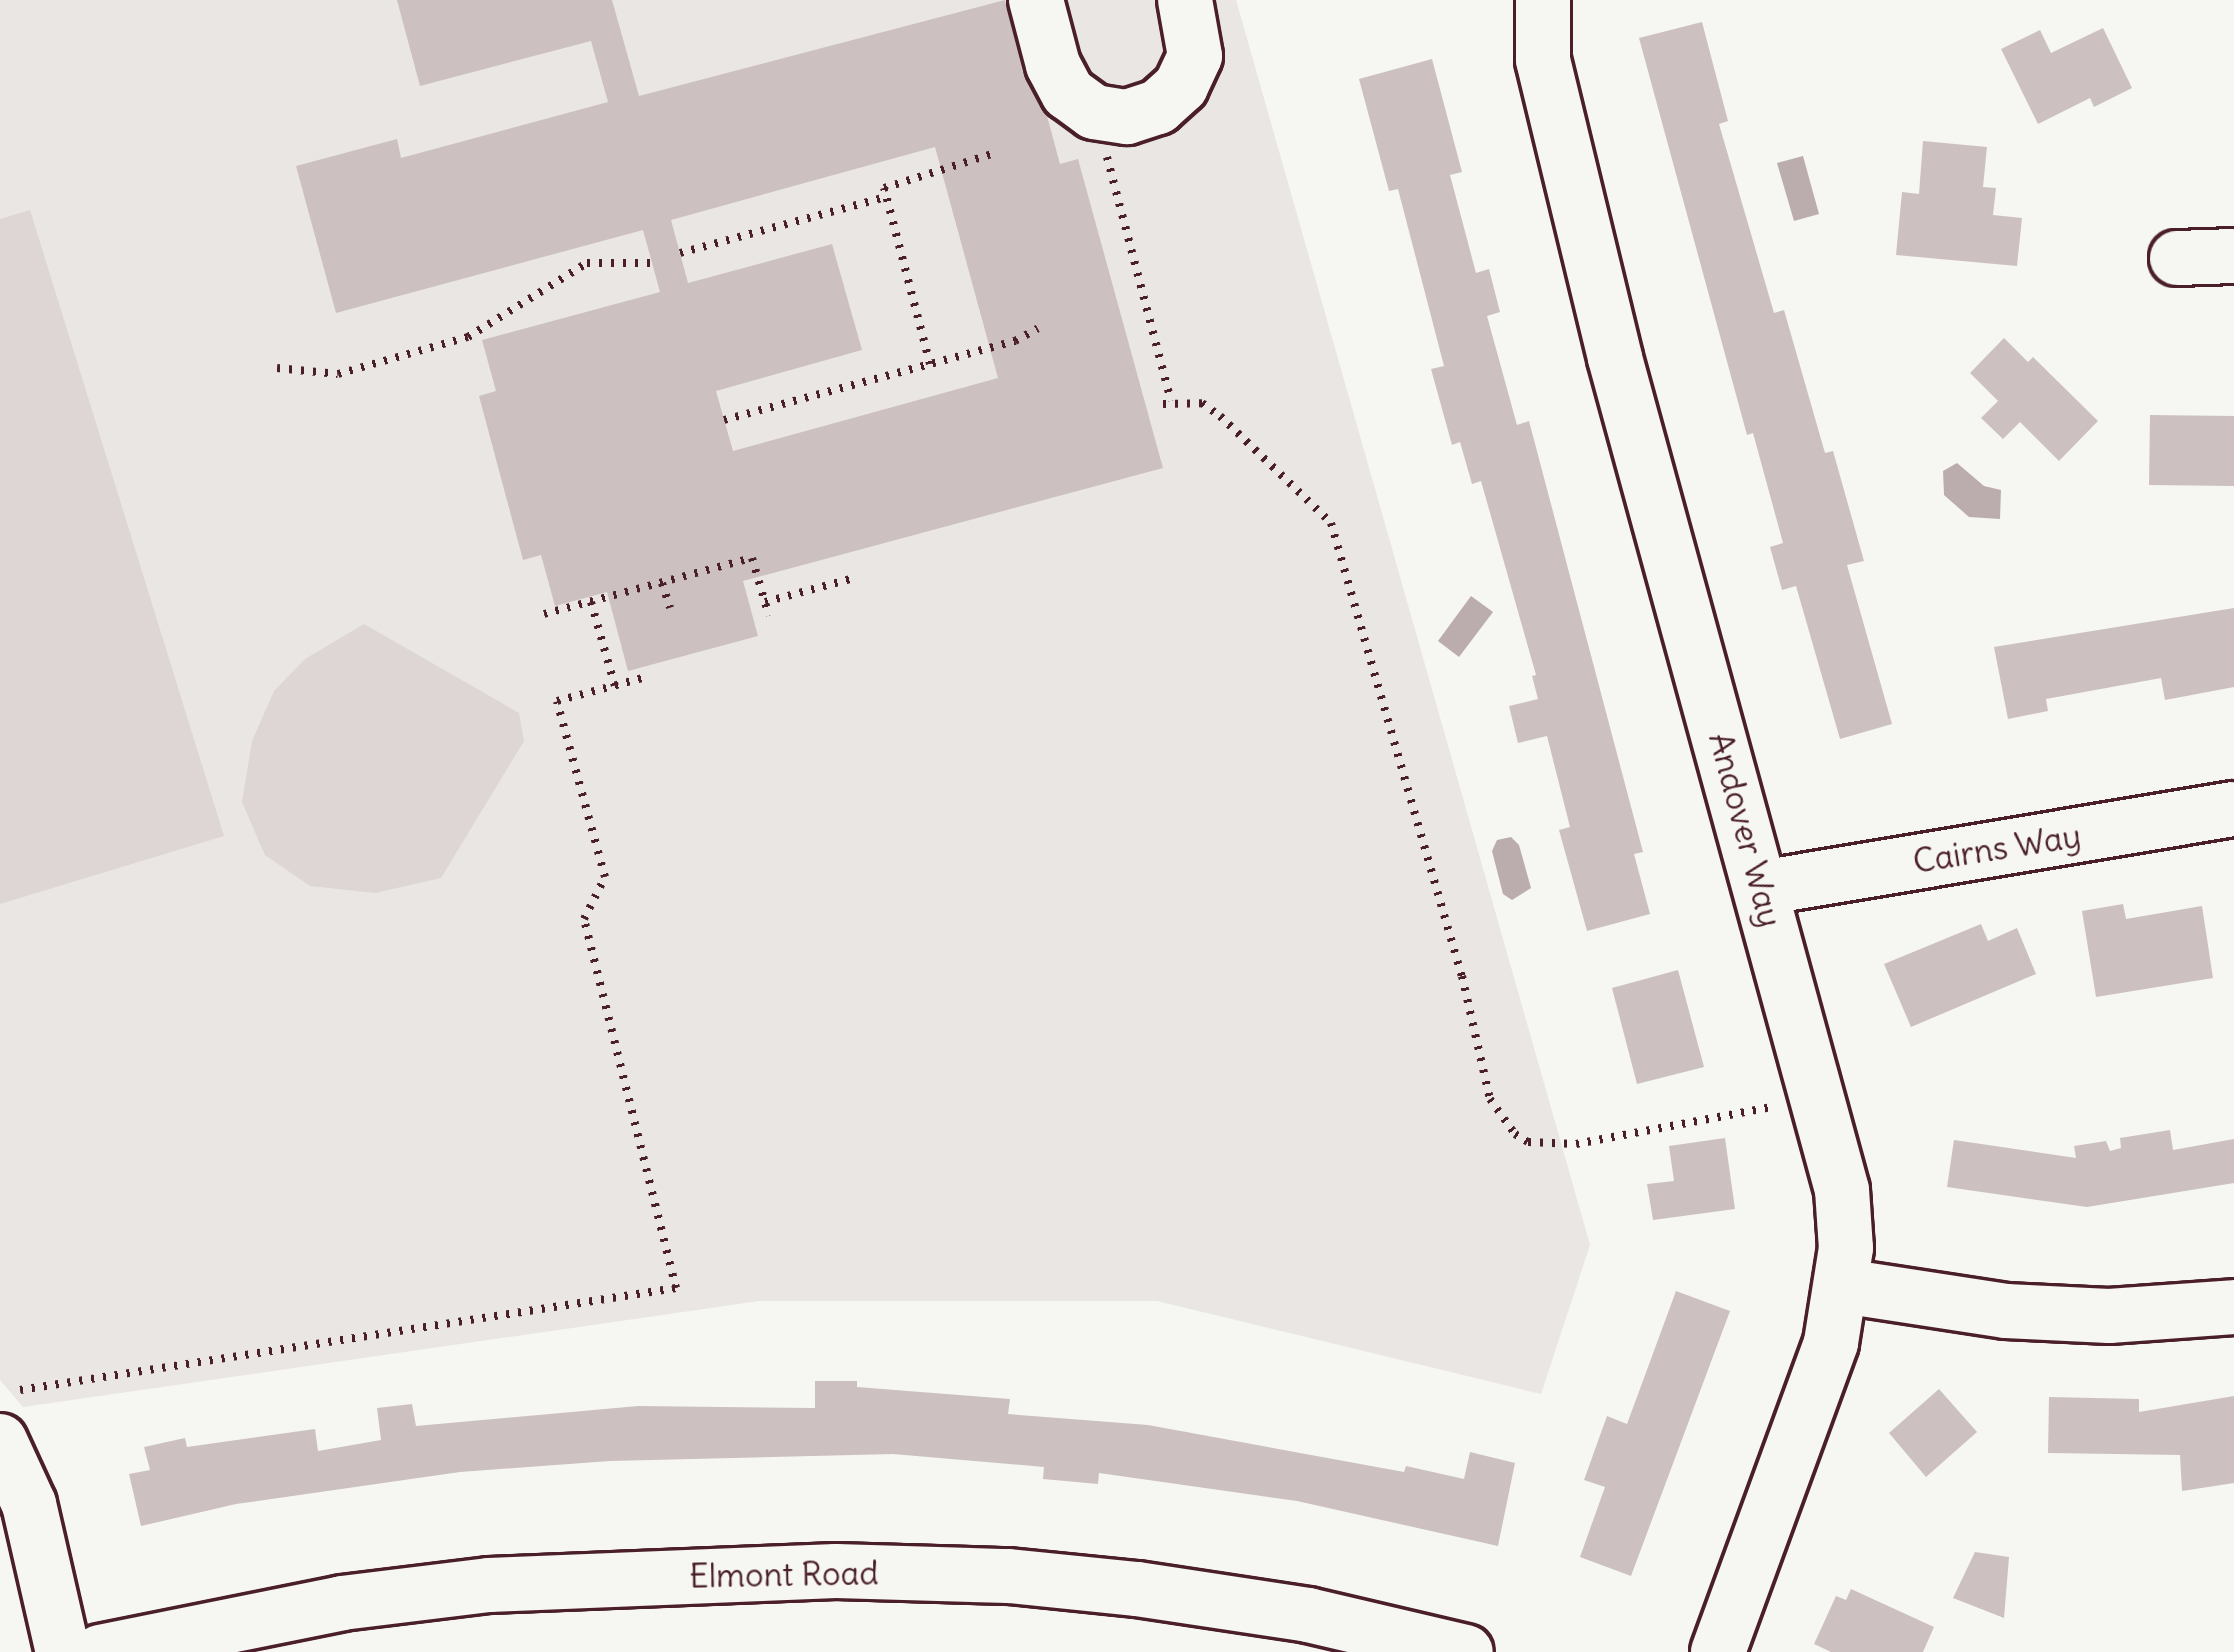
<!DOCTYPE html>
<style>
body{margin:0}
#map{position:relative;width:2234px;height:1652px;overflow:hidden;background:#f6f6f2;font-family:Delius,sans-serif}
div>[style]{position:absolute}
.built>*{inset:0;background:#e9e6e3}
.green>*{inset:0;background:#ddd6d5}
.water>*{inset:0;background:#bbadae}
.building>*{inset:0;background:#ccc1c0}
.path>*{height:8px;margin-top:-4px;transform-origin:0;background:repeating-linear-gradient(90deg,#4a1f2b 0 3px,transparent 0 12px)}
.roads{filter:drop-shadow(3px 0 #4a1f2b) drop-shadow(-3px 0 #4a1f2b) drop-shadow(0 3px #4a1f2b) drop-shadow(0 -3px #4a1f2b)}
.minor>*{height:54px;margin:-27px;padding:0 27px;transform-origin:27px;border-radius:27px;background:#f6f6f2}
span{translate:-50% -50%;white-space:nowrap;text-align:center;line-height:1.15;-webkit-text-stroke:9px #f6f6f2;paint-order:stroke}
.street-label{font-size:33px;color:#4a1f2b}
</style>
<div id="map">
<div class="built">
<div style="clip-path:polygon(0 0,1236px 0,1590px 1245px,1541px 1394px,1157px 1301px,759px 1301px,23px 1407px,0 1380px)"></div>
</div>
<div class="green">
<div style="clip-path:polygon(30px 210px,224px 836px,0 904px,0 219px)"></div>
<div style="clip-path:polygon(364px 624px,519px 713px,524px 741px,441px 878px,375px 893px,310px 886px,265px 855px,242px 802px,252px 741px,274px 691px,305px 659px)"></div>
</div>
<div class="water">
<div style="clip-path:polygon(1803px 156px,1819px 214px,1794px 221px,1777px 163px)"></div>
<div style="clip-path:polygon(1957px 463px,1984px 486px,2001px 490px,2000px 519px,1969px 517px,1944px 495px,1943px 471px)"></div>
<div style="clip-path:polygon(1471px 596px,1493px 612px,1459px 657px,1438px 641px)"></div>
<div style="clip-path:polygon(1511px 837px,1519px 845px,1531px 888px,1512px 900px,1503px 894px,1492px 851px,1497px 840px)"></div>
</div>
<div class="building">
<div style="clip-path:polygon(evenodd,397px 0,612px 0,639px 96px,1005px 0,1023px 73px,1047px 116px,1060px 164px,1078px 159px,1163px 468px,743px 581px,758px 636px,628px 671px,607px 592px,555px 606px,541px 555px,523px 560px,479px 396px,496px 391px,482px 340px,660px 292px,643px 230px,336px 313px,296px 166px,397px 139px,401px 158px,608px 102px,591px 41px,420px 86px,397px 0,935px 147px,998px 378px,733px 451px,716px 391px,862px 350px,832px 244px,688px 283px,671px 220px,935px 147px)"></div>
<div style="clip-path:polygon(1702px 22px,1728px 121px,1719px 124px,1774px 313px,1784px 310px,1825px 453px,1833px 451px,1864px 561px,1847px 565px,1892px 724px,1840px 739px,1796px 586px,1782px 590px,1770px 547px,1783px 543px,1753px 433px,1747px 435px,1639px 38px)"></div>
<div style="clip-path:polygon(2103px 28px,2132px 88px,2094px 107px,2090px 98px,2038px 124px,2001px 49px,2040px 30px,2051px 53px)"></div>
<div style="clip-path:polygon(1432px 59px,1462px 172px,1450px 175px,1476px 273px,1489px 269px,1500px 312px,1487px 316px,1517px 425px,1529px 421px,1643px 852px,1634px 854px,1650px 914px,1587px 931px,1559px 830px,1570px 827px,1547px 736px,1518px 743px,1509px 706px,1538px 699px,1532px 676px,1536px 675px,1481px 481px,1472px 484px,1460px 442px,1452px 445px,1431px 369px,1444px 366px,1398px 189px,1389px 191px,1359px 79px)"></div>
<div style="clip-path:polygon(1923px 141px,1987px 147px,1983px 187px,1996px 188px,1993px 215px,2022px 218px,2017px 266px,1896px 255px,1902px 192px,1919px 194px)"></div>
<div style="clip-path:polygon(2004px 338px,2028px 362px,2033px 357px,2098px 421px,2059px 461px,2020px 422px,2003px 439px,1981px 418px,1998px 401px,1970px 373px)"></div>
<div style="clip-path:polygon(2150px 415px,2234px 416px,2234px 486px,2149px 485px)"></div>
<div style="clip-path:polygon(2234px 608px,2234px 687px,2165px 700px,2161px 678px,2046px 699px,2048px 711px,2008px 719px,1994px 647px)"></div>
<div style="clip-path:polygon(2123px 904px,2126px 919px,2202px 906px,2213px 978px,2096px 997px,2082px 911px)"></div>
<div style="clip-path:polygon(1981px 924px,1988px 941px,2017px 928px,2036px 974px,1911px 1027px,1884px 964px)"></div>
<div style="clip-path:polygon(1678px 970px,1704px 1067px,1637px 1084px,1612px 988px)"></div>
<div style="clip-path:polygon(2170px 1130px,2173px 1150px,2234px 1139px,2234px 1183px,2087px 1207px,1947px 1187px,1954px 1140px,2076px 1158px,2074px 1146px,2106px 1141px,2110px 1151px,2121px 1148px,2120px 1138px)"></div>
<div style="clip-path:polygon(1725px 1138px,1735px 1209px,1653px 1220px,1647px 1184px,1674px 1181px,1669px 1146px)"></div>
<div style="clip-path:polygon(1676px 1291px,1730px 1311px,1631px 1576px,1580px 1557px,1605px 1487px,1584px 1480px,1607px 1416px,1627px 1424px)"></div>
<div style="clip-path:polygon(815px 1381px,857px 1381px,857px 1387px,1010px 1399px,1008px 1414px,1148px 1425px,1404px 1472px,1406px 1466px,1464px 1479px,1470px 1452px,1515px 1463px,1498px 1546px,1297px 1501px,1099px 1473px,1098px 1484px,1043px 1479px,1044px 1467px,893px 1454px,610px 1461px,460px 1472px,236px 1504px,141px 1526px,129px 1474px,150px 1470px,144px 1447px,185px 1438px,187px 1447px,315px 1429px,318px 1451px,381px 1440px,377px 1408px,412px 1404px,416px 1426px,638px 1406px,815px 1408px)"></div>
<div style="clip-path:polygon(1939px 1389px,1977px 1432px,1926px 1477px,1889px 1433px)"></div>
<div style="clip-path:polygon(2234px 1396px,2234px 1483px,2182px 1491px,2180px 1455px,2048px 1453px,2049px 1397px,2139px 1399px,2139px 1412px)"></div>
<div style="clip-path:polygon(1975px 1552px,2009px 1557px,2004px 1618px,1953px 1598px)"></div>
<div style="clip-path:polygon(1851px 1589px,1934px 1627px,1923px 1652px,1831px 1652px,1814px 1644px,1836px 1596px,1846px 1600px)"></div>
</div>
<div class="path">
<div style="left:1107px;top:157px;width:252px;rotate:75.3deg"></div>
<div style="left:680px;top:253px;width:209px;rotate:-15.2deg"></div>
<div style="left:930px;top:364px;width:182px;rotate:-104.6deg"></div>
<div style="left:884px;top:188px;width:113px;rotate:-17.5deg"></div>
<div style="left:277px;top:368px;width:61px;rotate:5.6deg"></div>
<div style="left:338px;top:374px;width:135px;rotate:-15.9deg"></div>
<div style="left:468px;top:337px;width:140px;rotate:-31.9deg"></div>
<div style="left:587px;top:263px;width:65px"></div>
<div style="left:1163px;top:404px;width:39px;rotate:-1deg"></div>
<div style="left:1202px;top:403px;width:22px;rotate:36deg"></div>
<div style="left:1220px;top:416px;width:154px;rotate:43.9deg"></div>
<div style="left:1331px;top:523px;width:472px;rotate:73.9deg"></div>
<div style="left:1462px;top:976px;width:126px;rotate:77.2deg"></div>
<div style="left:1490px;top:1099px;width:43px;rotate:54.5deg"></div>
<div style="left:1515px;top:1134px;width:15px;rotate:32deg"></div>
<div style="left:1528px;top:1142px;width:48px;rotate:2.4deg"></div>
<div style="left:1576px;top:1144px;width:199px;rotate:-10.7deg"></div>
<div style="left:724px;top:420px;width:302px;rotate:-15.2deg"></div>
<div style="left:1015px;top:341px;width:26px;rotate:-29deg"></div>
<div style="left:662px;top:583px;width:26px;rotate:72deg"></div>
<div style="left:591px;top:602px;width:87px;rotate:74.1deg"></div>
<div style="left:765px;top:602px;width:89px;rotate:-15deg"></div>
<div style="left:544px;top:614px;width:215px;rotate:-15.1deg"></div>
<div style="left:752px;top:558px;width:60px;rotate:73.7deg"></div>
<div style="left:20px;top:1390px;width:664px;rotate:-8.84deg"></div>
<div style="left:676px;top:1288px;width:380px;rotate:-104deg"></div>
<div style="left:584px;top:919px;width:47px;rotate:-63.4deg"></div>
<div style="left:605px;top:877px;width:182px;rotate:-105.3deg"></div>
<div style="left:557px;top:701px;width:89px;rotate:-15deg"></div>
</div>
<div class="roads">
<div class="minor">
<div style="left:1036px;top:0;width:67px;rotate:75.3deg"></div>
<div style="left:1053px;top:65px;width:32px;rotate:62deg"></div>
<div style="left:1068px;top:93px;width:32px;rotate:36deg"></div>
<div style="left:1094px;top:112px;width:33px;rotate:9deg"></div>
<div style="left:1127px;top:117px;width:33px;rotate:-18deg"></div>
<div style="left:1158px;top:107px;width:31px;rotate:-42deg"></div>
<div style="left:1181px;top:86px;width:33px;rotate:-65deg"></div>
<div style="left:1195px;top:56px;width:57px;rotate:-100.1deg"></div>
<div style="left:1543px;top:0;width:60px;rotate:90deg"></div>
<div style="left:1543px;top:60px;width:307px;rotate:76.4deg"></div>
<div style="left:1615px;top:358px;width:862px;rotate:74.74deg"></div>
<div style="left:1842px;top:1190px;width:58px;rotate:86.1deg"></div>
<div style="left:1846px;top:1248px;width:96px;rotate:99deg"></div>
<div style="left:1831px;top:1343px;width:329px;rotate:110.1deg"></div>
<div style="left:2177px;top:258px;width:57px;rotate:-2deg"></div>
<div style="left:1761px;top:888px;width:480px;rotate:-9.5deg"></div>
<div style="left:1843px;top:1286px;width:165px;rotate:8.7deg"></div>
<div style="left:2006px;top:1311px;width:103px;rotate:2.8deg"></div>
<div style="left:2109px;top:1316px;width:125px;rotate:-4.1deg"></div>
<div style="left:0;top:1441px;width:69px;rotate:65.3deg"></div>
<div style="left:29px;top:1504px;width:152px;rotate:77.1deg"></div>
<div style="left:100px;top:1652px;width:247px;rotate:-11.4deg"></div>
<div style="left:342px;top:1603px;width:148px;rotate:-7deg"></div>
<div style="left:489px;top:1585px;width:347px;rotate:-2.3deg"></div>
<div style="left:836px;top:1571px;width:173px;rotate:1.7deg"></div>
<div style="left:1009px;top:1576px;width:129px;rotate:5.8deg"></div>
<div style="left:1137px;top:1589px;width:173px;rotate:8.6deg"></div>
<div style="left:1308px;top:1615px;width:162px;rotate:13.2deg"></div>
</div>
</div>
<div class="street-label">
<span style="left:1745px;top:830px;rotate:75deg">Andover Way</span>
<span style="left:1997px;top:849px;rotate:-9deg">Cairns Way</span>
<span style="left:784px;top:1575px;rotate:-1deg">Elmont Road</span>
</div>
</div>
